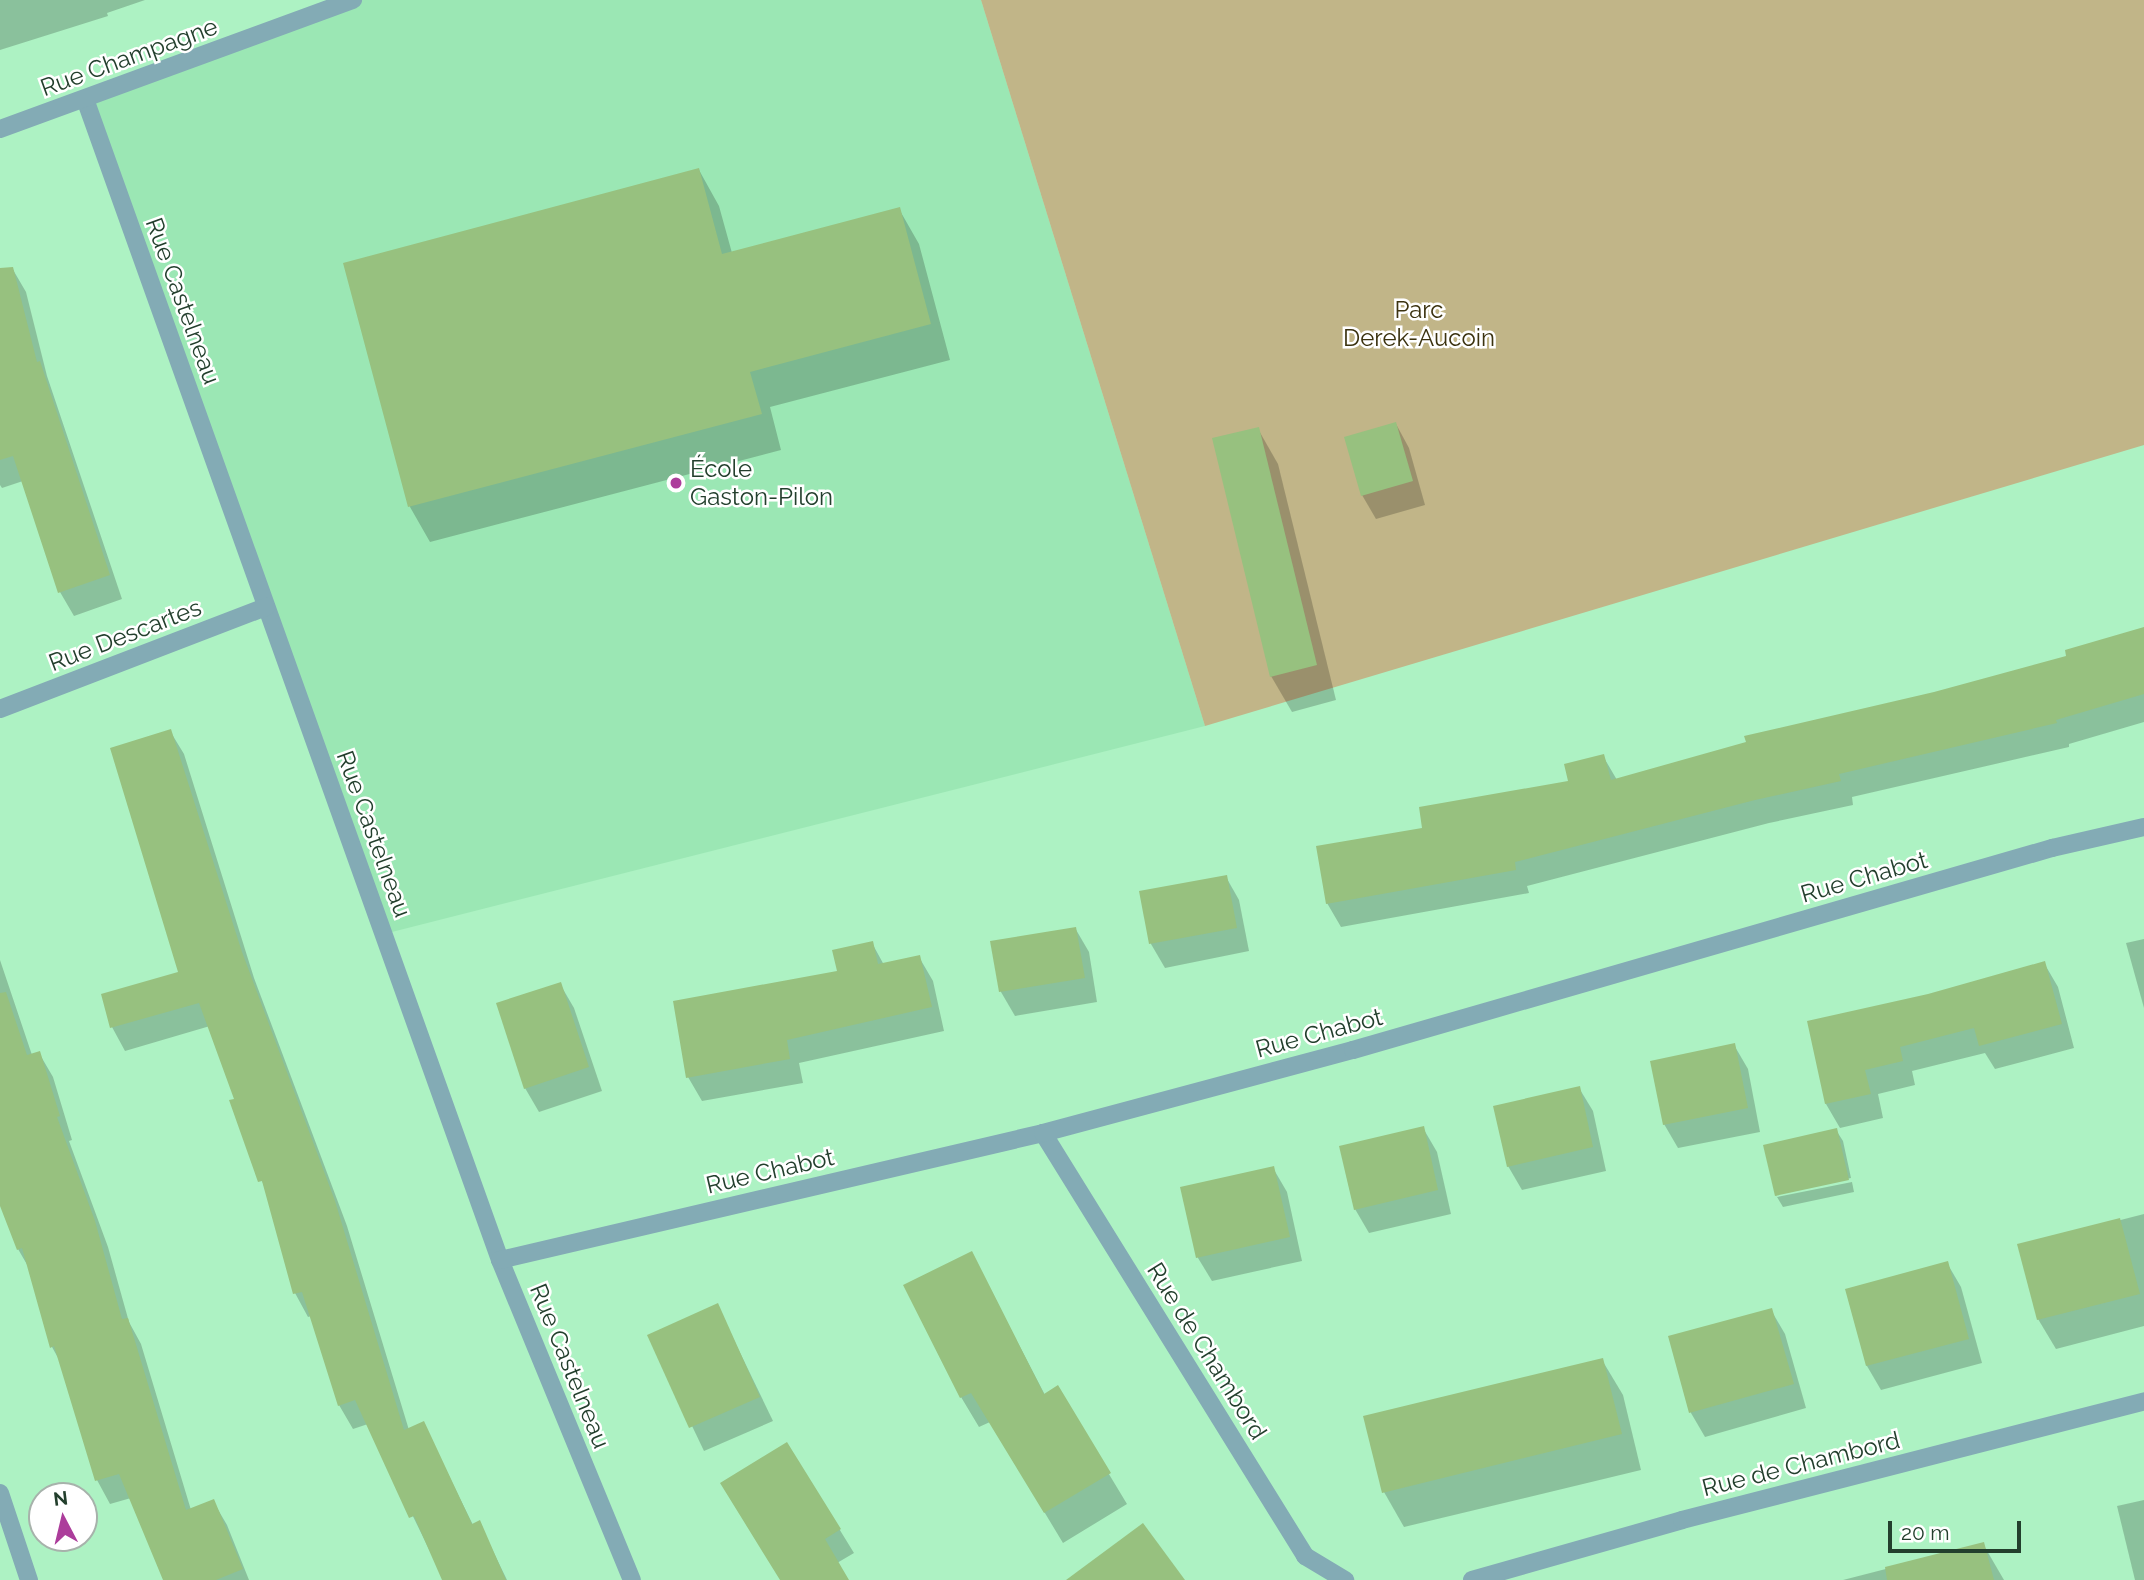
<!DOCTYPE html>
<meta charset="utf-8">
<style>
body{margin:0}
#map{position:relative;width:2144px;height:1580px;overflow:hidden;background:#adf2c3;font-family:Raleway,sans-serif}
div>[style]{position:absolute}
.built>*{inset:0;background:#9be7b4}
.green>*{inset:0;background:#c1b588}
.shadow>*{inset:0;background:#0003}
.building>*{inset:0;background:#97c17f}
.minor>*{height:18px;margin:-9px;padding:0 9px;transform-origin:9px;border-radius:9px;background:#83abb5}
.dots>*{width:19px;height:19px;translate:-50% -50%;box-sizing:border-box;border:4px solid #fff;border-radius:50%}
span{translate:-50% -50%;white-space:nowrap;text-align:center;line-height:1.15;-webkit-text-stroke:5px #fff;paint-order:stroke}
.street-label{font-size:24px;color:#233f2d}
.park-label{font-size:24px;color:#3b320f}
.poi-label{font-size:24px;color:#233f2d}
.left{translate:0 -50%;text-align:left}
.north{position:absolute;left:28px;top:1482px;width:70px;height:70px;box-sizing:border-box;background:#fff;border:2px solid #a7b2ab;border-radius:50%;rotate:353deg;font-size:19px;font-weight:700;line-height:28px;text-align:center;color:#233f2d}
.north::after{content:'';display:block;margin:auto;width:24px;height:32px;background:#ac3d9b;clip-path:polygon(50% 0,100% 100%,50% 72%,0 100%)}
.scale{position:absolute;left:1888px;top:1521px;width:133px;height:32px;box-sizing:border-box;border:4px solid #233f2d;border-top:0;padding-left:9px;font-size:21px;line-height:24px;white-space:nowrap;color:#233f2d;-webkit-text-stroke:5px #fff;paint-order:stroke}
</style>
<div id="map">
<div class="built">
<div style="clip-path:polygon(353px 0,981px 0,1205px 726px,384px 934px,85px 99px)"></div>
</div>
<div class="green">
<div style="clip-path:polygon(981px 0,2144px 0,2144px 445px,1205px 726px)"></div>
</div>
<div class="shadow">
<div style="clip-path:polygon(0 0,145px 0,107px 13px,108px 16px,0 50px,0 54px)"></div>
<div style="clip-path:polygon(699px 170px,719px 206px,732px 253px,899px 209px,919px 244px,950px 360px,770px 407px,781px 450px,430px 542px,410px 507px,345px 264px)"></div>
<div style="clip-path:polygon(12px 268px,26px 292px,47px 376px,122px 599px,74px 616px,60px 592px,23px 481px,2px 488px,0 485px,0 271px)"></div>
<div style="clip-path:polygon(1396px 424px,1409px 448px,1425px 505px,1376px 519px,1362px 495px)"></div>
<div style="clip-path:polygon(1258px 429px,1278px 464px,1336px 700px,1292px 712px,1271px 676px)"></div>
<div style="clip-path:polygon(2144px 629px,2144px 722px,2069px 744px,2069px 747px,1852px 797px,1853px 805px,1769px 823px,1527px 886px,1529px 893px,1341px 927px,1327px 903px,1424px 829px,1570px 782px,1603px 756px,1617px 780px,2069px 657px)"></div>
<div style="clip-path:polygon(170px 731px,184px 754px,254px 978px,347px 1226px,409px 1430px,423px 1423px,473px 1525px,479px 1522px,507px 1580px,444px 1580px,368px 1424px,353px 1429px,339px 1405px,311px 1316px,308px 1317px,295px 1293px,267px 1194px,232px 1101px,236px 1100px,210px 1026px,125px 1051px,112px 1027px,181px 973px)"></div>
<div style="clip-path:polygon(1226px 877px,1239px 900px,1249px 951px,1165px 968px,1151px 944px,1141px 893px)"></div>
<div style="clip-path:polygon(1075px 928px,1089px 952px,1097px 1002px,1015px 1016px,1001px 992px,992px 942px)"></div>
<div style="clip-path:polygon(2144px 939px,2144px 1008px,2126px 943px)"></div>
<div style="clip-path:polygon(872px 943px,884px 965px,919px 957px,933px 981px,944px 1031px,799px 1063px,803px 1083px,702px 1101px,688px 1077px,839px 972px)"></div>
<div style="clip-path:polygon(0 960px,32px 1055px,39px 1053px,53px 1077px,72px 1140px,69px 1141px,108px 1247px,129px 1322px,141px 1344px,191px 1510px,213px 1501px,227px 1525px,249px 1580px,165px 1580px,131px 1498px,110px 1504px,97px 1480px,62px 1365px,52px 1347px,29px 1268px,18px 1249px,0 1201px)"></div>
<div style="clip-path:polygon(2044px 963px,2058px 987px,2074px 1048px,1995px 1069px,1985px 1053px,1912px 1071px,1915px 1085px,1878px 1094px,1883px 1118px,1840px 1128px,1826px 1104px,1809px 1023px,1929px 996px)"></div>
<div style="clip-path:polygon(560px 984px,574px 1008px,602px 1091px,539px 1112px,525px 1088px)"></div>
<div style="clip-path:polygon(1734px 1045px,1748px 1069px,1760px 1132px,1678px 1148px,1664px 1124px)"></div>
<div style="clip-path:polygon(1579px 1088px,1593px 1111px,1606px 1171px,1522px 1190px,1508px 1166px)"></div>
<div style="clip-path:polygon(1423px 1128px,1437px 1152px,1451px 1214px,1369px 1233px,1355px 1209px)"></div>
<div style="clip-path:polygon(1836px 1130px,1843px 1141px,1851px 1178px,1777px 1194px,1777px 1197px,1765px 1146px)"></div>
<div style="clip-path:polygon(1273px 1168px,1287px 1192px,1302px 1261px,1212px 1281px,1198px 1258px,1182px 1189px)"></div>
<div style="clip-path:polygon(1852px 1182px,1854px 1192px,1783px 1207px,1777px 1197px)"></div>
<div style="clip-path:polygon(2144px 1214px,2144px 1326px,2056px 1349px,2038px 1319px,2019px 1246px)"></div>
<div style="clip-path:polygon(971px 1253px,1045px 1395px,1057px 1388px,1127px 1504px,1063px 1543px,990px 1422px,979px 1427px,961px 1397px)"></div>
<div style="clip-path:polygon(1947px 1263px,1961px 1287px,1982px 1363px,1881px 1390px,1867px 1366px,1847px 1290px)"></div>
<div style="clip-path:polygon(717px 1305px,773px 1421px,704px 1451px,649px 1336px)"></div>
<div style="clip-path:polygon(1771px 1310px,1785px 1334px,1806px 1408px,1705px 1437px,1691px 1413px,1670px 1338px)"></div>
<div style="clip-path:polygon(1602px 1360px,1623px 1395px,1641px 1470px,1404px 1527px,1384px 1492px)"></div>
<div style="clip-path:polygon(787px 1444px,854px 1553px,837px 1563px,847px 1580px,781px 1580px)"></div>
<div style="clip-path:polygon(2144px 1500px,2144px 1580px,2135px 1580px,2117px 1506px)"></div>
<div style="clip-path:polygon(1983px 1544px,2004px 1580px,1843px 1580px)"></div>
</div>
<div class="building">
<div style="clip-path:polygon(699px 168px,722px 254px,900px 207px,931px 324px,750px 372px,762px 414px,408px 507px,343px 263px)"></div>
<div style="clip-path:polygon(13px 267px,37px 362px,40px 361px,110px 575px,58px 593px,13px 456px,0 460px,0 268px)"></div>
<div style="clip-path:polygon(1396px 422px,1413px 481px,1361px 496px,1344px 437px)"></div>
<div style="clip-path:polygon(1259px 427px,1317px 665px,1270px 677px,1212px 438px)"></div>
<div style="clip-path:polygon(2144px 627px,2144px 694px,2056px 720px,2057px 723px,1839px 774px,1841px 781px,1755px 800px,1515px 862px,1516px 870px,1326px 904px,1316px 846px,1422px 828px,1419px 807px,1568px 781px,1564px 764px,1604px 754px,1611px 780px,1746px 742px,1744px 736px,1934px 692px,2066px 656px,2065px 650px)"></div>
<div style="clip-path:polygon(171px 729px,242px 952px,335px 1201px,404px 1430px,424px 1421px,472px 1524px,480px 1520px,506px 1580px,442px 1580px,414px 1516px,409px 1518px,355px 1400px,338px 1406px,302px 1292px,293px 1294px,262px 1181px,258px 1182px,229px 1100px,234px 1099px,199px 1003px,110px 1028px,101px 994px,178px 972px,110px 748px)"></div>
<div style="clip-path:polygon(1227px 875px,1237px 928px,1149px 944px,1139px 891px)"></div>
<div style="clip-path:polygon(1076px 927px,1085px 978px,999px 992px,990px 941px)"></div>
<div style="clip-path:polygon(873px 941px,878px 964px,920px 955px,932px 1007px,787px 1040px,790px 1059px,686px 1078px,673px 1001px,837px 971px,832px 950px)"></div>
<div style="clip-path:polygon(2045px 961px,2062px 1024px,1979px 1046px,1974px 1028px,1900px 1047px,1903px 1061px,1865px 1070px,1871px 1094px,1825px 1104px,1807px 1021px,1928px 994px)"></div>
<div style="clip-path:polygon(561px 982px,589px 1067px,524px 1089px,496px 1003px)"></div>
<div style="clip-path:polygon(6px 992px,27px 1055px,40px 1051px,60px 1116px,57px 1117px,95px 1221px,122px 1319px,128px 1318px,186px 1510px,214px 1499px,243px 1569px,216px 1580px,163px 1580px,119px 1474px,95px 1481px,54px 1346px,50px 1348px,22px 1248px,17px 1250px,0 1206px,0 993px)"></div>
<div style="clip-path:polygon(1735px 1043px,1748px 1108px,1663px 1125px,1650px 1061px)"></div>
<div style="clip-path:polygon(1580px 1086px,1593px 1147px,1507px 1167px,1493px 1106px)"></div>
<div style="clip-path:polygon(1424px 1126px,1438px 1190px,1354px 1210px,1339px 1146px)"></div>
<div style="clip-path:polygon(1837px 1128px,1849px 1180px,1775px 1196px,1763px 1145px)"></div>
<div style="clip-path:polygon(1274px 1166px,1290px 1237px,1196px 1258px,1180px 1187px)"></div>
<div style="clip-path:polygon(2120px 1218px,2140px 1294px,2037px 1320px,2017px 1244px)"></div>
<div style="clip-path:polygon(972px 1251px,1044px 1394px,1058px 1385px,1111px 1473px,1044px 1513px,971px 1393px,960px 1398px,903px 1285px)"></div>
<div style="clip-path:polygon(1948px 1261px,1969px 1339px,1866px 1366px,1845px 1289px)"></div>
<div style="clip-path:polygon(718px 1303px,760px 1397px,689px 1428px,647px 1335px)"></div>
<div style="clip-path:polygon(1772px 1308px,1794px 1384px,1689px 1413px,1668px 1336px)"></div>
<div style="clip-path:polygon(1603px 1358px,1622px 1434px,1382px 1493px,1363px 1416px)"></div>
<div style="clip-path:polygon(787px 1442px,841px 1529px,825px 1539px,849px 1580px,780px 1580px,720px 1483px)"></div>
<div style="clip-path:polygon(1143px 1523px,1185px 1580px,1066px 1580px)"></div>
<div style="clip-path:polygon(1984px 1542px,1994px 1580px,1887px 1580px,1885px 1567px)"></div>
</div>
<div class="minor">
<div style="left:85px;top:99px;width:1233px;rotate:70.33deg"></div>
<div style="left:500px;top:1260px;width:346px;rotate:67.6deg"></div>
<div style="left:0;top:129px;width:376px;rotate:-20.1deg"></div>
<div style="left:0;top:709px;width:285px;rotate:-21deg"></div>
<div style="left:1043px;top:1133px;width:498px;rotate:58.2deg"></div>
<div style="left:1305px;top:1556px;width:47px;rotate:31deg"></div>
<div style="left:500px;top:1260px;width:558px;rotate:-13.16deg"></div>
<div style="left:1043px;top:1133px;width:321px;rotate:-15deg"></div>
<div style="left:1353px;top:1050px;width:728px;rotate:-16.12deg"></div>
<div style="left:2052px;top:848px;width:94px;rotate:-12.9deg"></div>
<div style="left:0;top:1493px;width:92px;rotate:71.6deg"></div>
<div style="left:1472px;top:1580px;width:218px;rotate:-15.9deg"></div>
<div style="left:1682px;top:1520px;width:477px;rotate:-14.4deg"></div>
</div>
<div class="dots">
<div style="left:676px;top:483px;background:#ac3d9b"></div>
</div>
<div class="street-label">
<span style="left:129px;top:57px;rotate:-20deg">Rue Champagne</span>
<span style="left:183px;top:301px;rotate:70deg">Rue Castelneau</span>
<span style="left:125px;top:635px;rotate:-21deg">Rue Descartes</span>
<span style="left:374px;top:834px;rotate:70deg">Rue Castelneau</span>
<span style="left:1864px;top:877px;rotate:-16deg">Rue Chabot</span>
<span style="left:1319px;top:1033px;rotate:-15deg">Rue Chabot</span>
<span style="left:770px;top:1171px;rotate:-13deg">Rue Chabot</span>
<span style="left:1207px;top:1351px;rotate:58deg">Rue de Chambord</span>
<span style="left:570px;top:1366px;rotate:68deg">Rue Castelneau</span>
<span style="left:1801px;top:1464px;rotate:-14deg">Rue de Chambord</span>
</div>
<div class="park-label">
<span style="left:1419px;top:324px">Parc<br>Derek-Aucoin</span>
</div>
<div class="poi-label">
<span class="left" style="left:690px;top:483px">École<br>Gaston-Pilon</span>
</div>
<div class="north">N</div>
<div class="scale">20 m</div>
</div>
